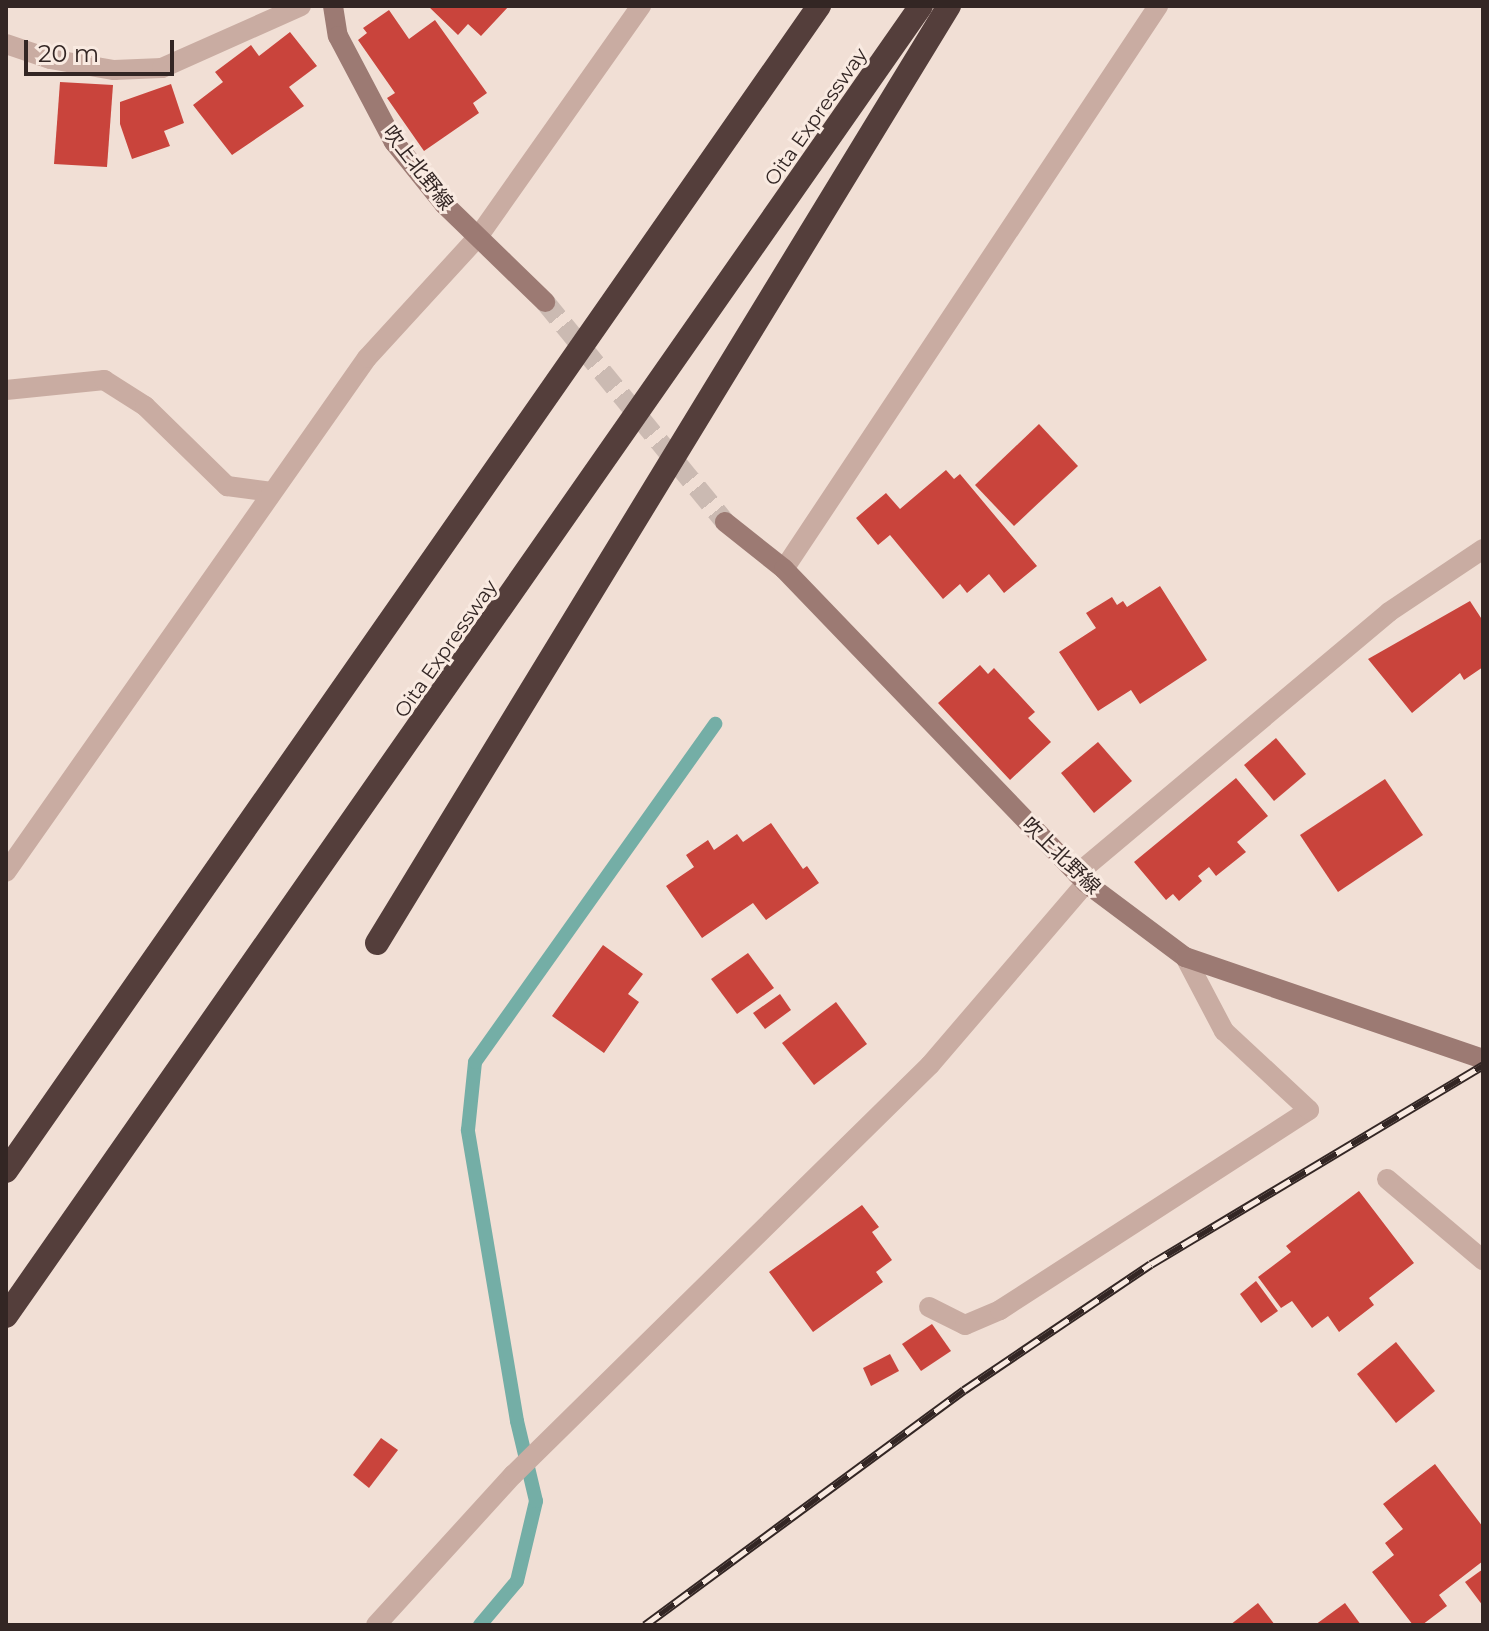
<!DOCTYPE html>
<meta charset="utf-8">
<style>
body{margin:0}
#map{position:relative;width:1489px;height:1631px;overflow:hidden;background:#f1dfd5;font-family:Montserrat,"Noto Sans JP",sans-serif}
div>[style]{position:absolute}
.stream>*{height:14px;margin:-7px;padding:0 7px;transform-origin:7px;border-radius:7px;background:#74aea6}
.building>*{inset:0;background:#c9443c}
.secondary-tunnel>*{height:20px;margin-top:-10px;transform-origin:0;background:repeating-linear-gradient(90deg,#cbbab2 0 20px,transparent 0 30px)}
.lane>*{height:20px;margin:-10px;padding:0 10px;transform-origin:10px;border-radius:10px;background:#c9aca2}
.street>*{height:20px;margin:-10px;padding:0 10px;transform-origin:10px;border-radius:10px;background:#c9aca2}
.secondary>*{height:20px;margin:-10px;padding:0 10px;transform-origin:10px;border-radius:10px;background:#9c7a73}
.highway>*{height:24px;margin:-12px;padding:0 12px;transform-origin:12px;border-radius:12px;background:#543e3b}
.rail>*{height:9px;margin-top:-4.5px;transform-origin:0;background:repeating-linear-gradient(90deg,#f9eae1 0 18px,#332624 0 36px);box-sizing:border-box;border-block:2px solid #332624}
span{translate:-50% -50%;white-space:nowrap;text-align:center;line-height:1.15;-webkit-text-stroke:6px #f9eae1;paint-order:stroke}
.street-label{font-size:20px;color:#332624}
.frame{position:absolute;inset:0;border:8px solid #332624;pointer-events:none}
.scale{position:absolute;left:24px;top:40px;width:150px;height:36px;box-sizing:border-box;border:4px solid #332624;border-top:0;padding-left:10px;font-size:24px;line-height:28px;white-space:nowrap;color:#332624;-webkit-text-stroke:6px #f9eae1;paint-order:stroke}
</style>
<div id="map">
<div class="stream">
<div style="left:480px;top:1625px;width:57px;rotate:-49.9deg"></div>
<div style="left:517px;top:1581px;width:82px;rotate:-76.6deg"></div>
<div style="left:536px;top:1501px;width:82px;rotate:-103.4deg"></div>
<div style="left:517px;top:1421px;width:295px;rotate:-99.6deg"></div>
<div style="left:468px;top:1130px;width:68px;rotate:-84.1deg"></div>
<div style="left:475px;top:1062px;width:415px;rotate:-54.6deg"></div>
</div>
<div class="building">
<div style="clip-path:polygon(428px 6px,509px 6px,481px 36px,468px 24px,458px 35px)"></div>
<div style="clip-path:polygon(389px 10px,409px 39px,435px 20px,487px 93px,473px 103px,479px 113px,424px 151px,387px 98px,395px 93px,358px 40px,367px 33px,363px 28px)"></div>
<div style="clip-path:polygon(290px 32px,317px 66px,289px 87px,304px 106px,232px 155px,193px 105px,223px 82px,215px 72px,251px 45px,259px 56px)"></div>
<div style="clip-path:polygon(60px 82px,113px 85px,107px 167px,54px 164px)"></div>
<div style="clip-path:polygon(171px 84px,184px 123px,164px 131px,170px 146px,132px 159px,120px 124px,120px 102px)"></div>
<div style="clip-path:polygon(1039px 424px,1078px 466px,1014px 526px,975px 485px)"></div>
<div style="clip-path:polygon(946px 470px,954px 479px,960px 474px,1037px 566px,1004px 593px,989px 574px,967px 593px,960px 584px,943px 599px,890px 535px,878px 545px,856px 518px,886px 493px,900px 509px)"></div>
<div style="clip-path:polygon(1160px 586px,1207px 660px,1140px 704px,1131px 690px,1098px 711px,1059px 652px,1096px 628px,1086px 613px,1112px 597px,1117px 605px,1123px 601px,1127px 607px)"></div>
<div style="clip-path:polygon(1470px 601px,1483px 621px,1483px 667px,1464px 680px,1460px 673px,1412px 713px,1368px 659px)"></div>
<div style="clip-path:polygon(980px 665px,988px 674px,994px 668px,1035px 712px,1028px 718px,1051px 742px,1010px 780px,938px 703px)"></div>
<div style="clip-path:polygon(1276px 738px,1306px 774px,1274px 801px,1244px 765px)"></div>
<div style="clip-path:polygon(1098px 742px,1132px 781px,1094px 813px,1061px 773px)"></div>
<div style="clip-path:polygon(1236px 778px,1268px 816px,1237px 842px,1246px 852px,1216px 876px,1209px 867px,1198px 876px,1202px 881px,1179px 901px,1173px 894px,1166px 900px,1134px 862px)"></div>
<div style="clip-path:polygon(1385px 779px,1423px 835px,1338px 892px,1300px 835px)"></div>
<div style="clip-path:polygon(771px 823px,803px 869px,807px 866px,819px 883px,766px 920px,753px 903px,702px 938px,666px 886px,694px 867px,686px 855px,708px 840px,714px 850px,737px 834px,743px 842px)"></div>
<div style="clip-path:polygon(603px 945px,643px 974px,628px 994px,639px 1002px,604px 1053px,552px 1016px)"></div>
<div style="clip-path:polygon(748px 953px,774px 988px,737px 1014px,711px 979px)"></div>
<div style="clip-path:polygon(780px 994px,791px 1010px,765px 1029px,753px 1013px)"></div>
<div style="clip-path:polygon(836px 1002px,867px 1044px,814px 1085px,782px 1043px)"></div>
<div style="clip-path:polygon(1359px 1191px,1414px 1263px,1369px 1298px,1374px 1305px,1339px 1332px,1328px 1316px,1312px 1328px,1292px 1301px,1281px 1308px,1258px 1277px,1291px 1252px,1286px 1246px)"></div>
<div style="clip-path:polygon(862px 1205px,879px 1227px,872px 1232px,892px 1260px,876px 1272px,883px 1282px,813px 1332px,769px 1272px)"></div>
<div style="clip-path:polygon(1256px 1281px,1278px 1311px,1261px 1323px,1240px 1294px)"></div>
<div style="clip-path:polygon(932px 1324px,951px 1351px,921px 1371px,902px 1344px)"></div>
<div style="clip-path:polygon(1396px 1342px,1435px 1391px,1396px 1423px,1357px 1374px)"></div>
<div style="clip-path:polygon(890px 1354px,899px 1371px,871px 1386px,863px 1368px)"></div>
<div style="clip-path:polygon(381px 1438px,398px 1450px,369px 1488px,353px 1475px)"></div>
<div style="clip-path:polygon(1435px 1464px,1483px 1527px,1483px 1561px,1439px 1595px,1447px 1606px,1422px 1625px,1413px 1625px,1372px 1572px,1394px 1555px,1385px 1543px,1403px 1529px,1383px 1504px)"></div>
<div style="clip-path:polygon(1483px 1569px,1483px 1606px,1465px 1582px)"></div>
<div style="clip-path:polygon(1258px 1603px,1275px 1625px,1230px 1625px)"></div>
<div style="clip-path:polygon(1345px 1603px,1361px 1625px,1315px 1625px)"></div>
</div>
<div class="secondary-tunnel">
<div style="left:545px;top:302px;width:284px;rotate:50.7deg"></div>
</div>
<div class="lane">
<div style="left:6px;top:390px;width:99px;rotate:-5.8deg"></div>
<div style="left:104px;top:380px;width:49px;rotate:32.4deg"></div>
<div style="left:145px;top:406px;width:115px;rotate:44.3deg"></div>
<div style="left:227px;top:486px;width:45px;rotate:7.6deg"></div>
<div style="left:929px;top:1307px;width:40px;rotate:26.6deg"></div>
<div style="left:965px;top:1325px;width:38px;rotate:-23deg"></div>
<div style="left:1000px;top:1310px;width:368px;rotate:-32.9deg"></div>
<div style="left:1309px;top:1110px;width:116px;rotate:-137.1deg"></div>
<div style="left:1224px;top:1031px;width:84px;rotate:-117.8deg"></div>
</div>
<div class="street">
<div style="left:6px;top:44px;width:46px;rotate:18.8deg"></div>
<div style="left:50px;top:59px;width:65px;rotate:9.8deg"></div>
<div style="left:114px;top:70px;width:48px;rotate:-2.4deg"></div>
<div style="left:162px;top:68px;width:152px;rotate:-24deg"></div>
<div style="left:784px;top:569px;width:676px;rotate:-56.4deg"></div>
<div style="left:6px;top:872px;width:628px;rotate:-54.92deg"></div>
<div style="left:367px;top:358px;width:164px;rotate:-47.5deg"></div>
<div style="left:478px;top:237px;width:283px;rotate:-54.8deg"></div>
<div style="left:1077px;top:874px;width:407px;rotate:-40deg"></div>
<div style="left:1389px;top:612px;width:113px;rotate:-33.8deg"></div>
<div style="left:1387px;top:1179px;width:126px;rotate:40.2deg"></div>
<div style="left:376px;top:1625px;width:203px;rotate:-47.6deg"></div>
<div style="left:513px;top:1475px;width:585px;rotate:-44.52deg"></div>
<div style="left:930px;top:1065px;width:240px;rotate:-49.4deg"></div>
</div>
<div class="secondary">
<div style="left:333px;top:6px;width:30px;rotate:81deg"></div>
<div style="left:338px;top:36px;width:120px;rotate:62.2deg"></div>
<div style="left:394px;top:142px;width:80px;rotate:51.1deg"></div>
<div style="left:444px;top:204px;width:141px;rotate:44.1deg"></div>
<div style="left:725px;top:522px;width:75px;rotate:38.5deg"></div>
<div style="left:784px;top:569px;width:436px;rotate:46.1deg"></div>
<div style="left:1086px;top:883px;width:124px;rotate:36.8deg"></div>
<div style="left:1185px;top:957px;width:315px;rotate:18.9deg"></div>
</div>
<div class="highway">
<div style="left:377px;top:943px;width:1098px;rotate:-58.6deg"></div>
<div style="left:6px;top:1171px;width:1421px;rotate:-55.09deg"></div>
<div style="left:6px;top:1316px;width:1598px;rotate:-55.07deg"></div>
</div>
<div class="rail">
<div style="left:645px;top:1625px;width:396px;rotate:-36.4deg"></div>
<div style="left:964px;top:1390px;width:225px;rotate:-34deg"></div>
<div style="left:1151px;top:1264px;width:387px;rotate:-30.9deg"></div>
</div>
<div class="street-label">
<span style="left:816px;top:117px;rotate:-55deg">Oita Expressway</span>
<span style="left:418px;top:168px;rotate:52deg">吹上北野線</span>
<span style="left:446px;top:649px;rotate:-55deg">Oita Expressway</span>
<span style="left:1061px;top:856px;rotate:44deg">吹上北野線</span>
</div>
<div class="frame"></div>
<div class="scale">20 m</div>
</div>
